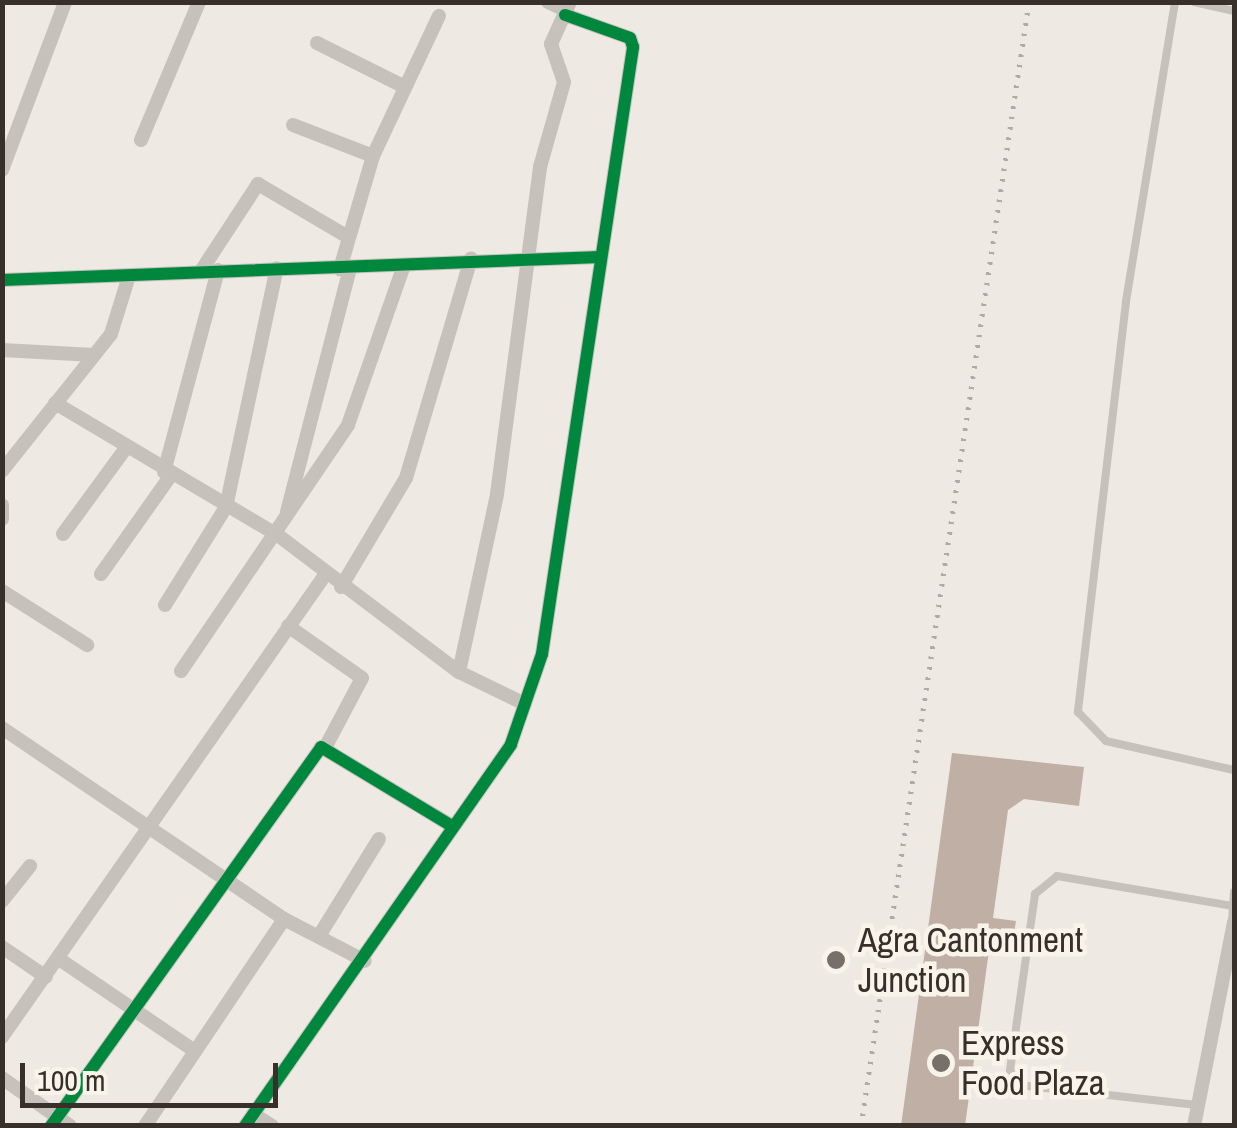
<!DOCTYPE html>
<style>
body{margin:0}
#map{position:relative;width:1237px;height:1128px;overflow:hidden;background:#eee9e2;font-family:"Archivo Narrow",sans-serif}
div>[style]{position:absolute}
.building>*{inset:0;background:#c0afa4}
.service>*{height:8px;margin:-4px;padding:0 4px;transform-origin:4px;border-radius:4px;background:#c6c1bb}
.minor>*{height:14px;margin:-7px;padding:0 7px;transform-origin:7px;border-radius:7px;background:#c6c1bb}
.rail>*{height:5px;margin-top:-2.5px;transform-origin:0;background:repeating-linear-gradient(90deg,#aeaaa5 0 2.5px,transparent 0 10.5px)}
.cycleway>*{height:12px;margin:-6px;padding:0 6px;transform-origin:6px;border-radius:6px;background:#00873e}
.dots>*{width:28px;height:28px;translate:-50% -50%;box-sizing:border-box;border:5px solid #f9f4ea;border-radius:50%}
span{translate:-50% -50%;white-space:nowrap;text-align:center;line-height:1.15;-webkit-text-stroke:9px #f9f4ea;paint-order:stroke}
.poi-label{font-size:35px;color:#372f29}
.left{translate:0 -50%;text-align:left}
.frame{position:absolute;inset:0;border:5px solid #372f29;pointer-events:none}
.scale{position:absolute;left:20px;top:1063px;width:258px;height:45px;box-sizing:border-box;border:5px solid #372f29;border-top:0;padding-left:12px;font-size:30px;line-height:35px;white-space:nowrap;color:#372f29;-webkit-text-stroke:8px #f9f4ea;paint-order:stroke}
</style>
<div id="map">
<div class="building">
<div style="clip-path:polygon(952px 753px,1084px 767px,1079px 806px,1024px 799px,1008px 810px,993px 918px,1016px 921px,1012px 946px,990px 943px,965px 1126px,901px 1126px)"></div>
</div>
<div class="service">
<div style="left:1175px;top:2px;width:304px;rotate:99.3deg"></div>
<div style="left:1126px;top:302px;width:413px;rotate:96.7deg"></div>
<div style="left:1078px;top:712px;width:40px;rotate:46deg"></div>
<div style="left:1106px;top:741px;width:131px;rotate:12.8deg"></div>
<div style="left:1194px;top:2px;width:41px;rotate:12.7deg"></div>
<div style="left:1232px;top:921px;width:29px;rotate:-86deg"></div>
<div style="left:1197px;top:1105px;width:179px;rotate:-173.6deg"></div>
<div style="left:1019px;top:1085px;width:17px;rotate:-121deg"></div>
<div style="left:1010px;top:1070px;width:178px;rotate:-81.9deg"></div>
<div style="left:1035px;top:894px;width:28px;rotate:-39deg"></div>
<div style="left:1057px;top:876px;width:179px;rotate:9.7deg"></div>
</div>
<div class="minor">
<div style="left:548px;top:2px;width:21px;rotate:25deg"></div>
<div style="left:317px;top:43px;width:98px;rotate:26.6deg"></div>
<div style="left:293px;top:125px;width:86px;rotate:21.2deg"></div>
<div style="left:373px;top:156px;width:118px;rotate:106.3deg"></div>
<div style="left:141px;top:140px;width:150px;rotate:-67.2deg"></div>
<div style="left:373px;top:156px;width:155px;rotate:-64.8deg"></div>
<div style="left:2px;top:170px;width:179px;rotate:-69.4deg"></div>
<div style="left:201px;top:271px;width:104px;rotate:-56.8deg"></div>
<div style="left:258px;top:184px;width:104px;rotate:30.5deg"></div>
<div style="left:2px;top:280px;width:599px;rotate:-2.2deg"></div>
<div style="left:2px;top:350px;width:92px;rotate:3.1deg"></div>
<div style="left:55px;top:403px;width:261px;rotate:30.7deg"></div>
<div style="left:279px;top:536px;width:226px;rotate:37.1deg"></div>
<div style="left:459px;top:672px;width:73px;rotate:25.9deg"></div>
<div style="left:2px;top:471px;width:175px;rotate:-51.5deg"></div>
<div style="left:111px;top:334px;width:61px;rotate:-72.8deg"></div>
<div style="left:164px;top:472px;width:209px;rotate:-75deg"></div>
<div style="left:2px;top:505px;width:14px;rotate:90deg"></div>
<div style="left:287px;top:512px;width:251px;rotate:-75.5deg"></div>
<div style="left:63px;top:534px;width:107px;rotate:-53.8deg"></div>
<div style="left:101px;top:574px;width:121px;rotate:-54.7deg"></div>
<div style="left:341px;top:587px;width:127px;rotate:-59.2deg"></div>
<div style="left:406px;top:478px;width:229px;rotate:-73.5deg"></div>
<div style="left:2px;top:591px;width:101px;rotate:32.4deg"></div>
<div style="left:165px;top:605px;width:115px;rotate:-58.1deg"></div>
<div style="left:226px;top:507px;width:244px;rotate:-78deg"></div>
<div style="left:288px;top:626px;width:90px;rotate:35.1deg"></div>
<div style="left:362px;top:678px;width:77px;rotate:117.9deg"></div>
<div style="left:181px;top:671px;width:297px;rotate:-55.8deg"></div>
<div style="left:348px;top:425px;width:166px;rotate:-70.7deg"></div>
<div style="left:459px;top:672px;width:182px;rotate:-77.9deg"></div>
<div style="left:497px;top:494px;width:330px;rotate:-82.5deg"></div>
<div style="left:540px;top:167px;width:88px;rotate:-74.2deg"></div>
<div style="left:564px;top:82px;width:40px;rotate:-108.9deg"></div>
<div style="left:551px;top:44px;width:46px;rotate:-65.7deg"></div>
<div style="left:2px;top:728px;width:341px;rotate:34.1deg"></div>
<div style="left:284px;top:919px;width:91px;rotate:27.4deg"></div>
<div style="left:2px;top:901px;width:45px;rotate:-51.3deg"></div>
<div style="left:319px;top:936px;width:114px;rotate:-58.3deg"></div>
<div style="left:2px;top:947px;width:53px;rotate:34.3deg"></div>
<div style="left:59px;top:959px;width:164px;rotate:34.1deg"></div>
<div style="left:2px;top:1037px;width:564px;rotate:-55.04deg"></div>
<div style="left:2px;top:1078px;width:83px;rotate:35.2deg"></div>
<div style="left:253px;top:1114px;width:22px;rotate:32deg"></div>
<div style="left:51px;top:1126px;width:465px;rotate:-54.5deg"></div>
<div style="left:321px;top:747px;width:153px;rotate:31.1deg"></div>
<div style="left:145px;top:1126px;width:249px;rotate:-56.1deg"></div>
<div style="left:245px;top:1126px;width:465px;rotate:-55.1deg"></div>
<div style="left:511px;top:744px;width:95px;rotate:-71deg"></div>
<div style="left:542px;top:654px;width:614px;rotate:-81.47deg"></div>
<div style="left:633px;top:47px;width:9px;rotate:-108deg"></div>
<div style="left:630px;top:38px;width:69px;rotate:-160.5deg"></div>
<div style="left:1194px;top:1126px;width:208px;rotate:-78.9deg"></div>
</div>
<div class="rail">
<div style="left:861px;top:1126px;width:1136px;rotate:-81.5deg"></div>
</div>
<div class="cycleway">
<div style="left:2px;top:280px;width:599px;rotate:-2.2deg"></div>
<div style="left:51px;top:1126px;width:465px;rotate:-54.5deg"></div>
<div style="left:321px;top:747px;width:153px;rotate:31.1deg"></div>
<div style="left:245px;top:1126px;width:465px;rotate:-55.1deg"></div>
<div style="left:511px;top:744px;width:95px;rotate:-71deg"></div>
<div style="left:542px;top:654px;width:614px;rotate:-81.47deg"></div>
<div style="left:633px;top:47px;width:9px;rotate:-108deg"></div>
<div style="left:630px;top:38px;width:69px;rotate:-160.5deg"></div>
</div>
<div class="dots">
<div style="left:836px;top:960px;background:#77706a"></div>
<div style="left:941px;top:1063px;background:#77706a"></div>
</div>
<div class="poi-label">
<span class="left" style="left:858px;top:960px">Agra Cantonment<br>Junction</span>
<span class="left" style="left:961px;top:1063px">Express<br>Food Plaza</span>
</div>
<div class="frame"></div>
<div class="scale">100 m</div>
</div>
